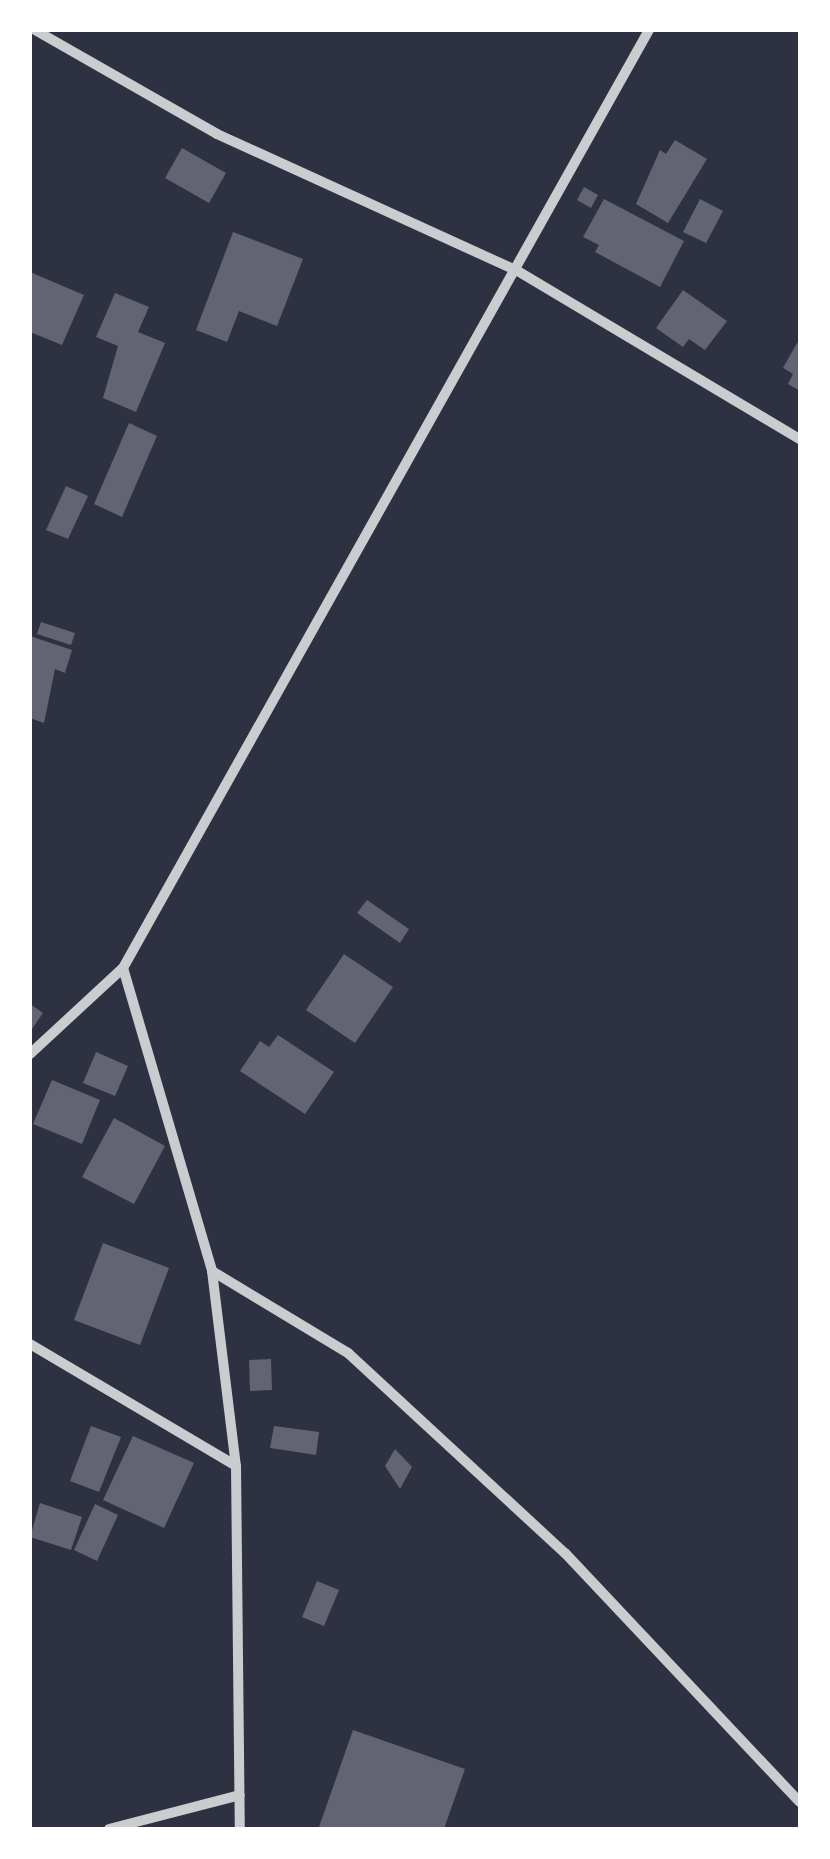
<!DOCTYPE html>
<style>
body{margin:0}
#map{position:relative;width:830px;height:1859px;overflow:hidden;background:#2d3142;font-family:Figtree,sans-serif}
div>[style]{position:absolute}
.building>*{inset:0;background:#626471}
.minor>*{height:10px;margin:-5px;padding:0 5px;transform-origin:5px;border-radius:5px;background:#caccd0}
span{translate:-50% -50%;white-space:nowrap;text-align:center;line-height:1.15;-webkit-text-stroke:9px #fff;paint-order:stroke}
.frame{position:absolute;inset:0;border:32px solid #fff;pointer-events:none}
</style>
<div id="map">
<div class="building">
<div style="clip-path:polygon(675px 140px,707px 159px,668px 223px,636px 204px,660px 150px,666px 154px)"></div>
<div style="clip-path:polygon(182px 148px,226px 173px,209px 203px,165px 178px)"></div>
<div style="clip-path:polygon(584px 187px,598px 195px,591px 208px,577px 200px)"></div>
<div style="clip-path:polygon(604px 199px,684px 241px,660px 287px,595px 252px,599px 245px,583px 237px)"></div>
<div style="clip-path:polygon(700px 199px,723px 211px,706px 243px,683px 232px)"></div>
<div style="clip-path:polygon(233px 232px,303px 259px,277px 326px,239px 311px,227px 342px,196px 330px)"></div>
<div style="clip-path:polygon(30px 272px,84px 295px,62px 345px,30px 332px)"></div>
<div style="clip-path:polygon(683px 290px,727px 321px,705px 350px,689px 339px,683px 347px,656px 328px)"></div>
<div style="clip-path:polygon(115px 293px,149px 307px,138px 332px,165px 343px,136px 412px,103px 398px,118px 346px,96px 337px)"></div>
<div style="clip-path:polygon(797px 343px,800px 344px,800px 391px,788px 384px,793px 374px,783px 368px)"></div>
<div style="clip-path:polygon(129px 423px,157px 436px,122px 517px,94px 504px)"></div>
<div style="clip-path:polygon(66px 486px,88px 496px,68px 539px,46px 530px)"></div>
<div style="clip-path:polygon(41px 622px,75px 633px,71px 645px,37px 634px)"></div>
<div style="clip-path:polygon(30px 636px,72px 650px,65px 673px,55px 669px,44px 723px,30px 718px)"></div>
<div style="clip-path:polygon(367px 900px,409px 929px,400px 943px,357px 913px)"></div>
<div style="clip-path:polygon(344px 954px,393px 987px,355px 1043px,306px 1010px)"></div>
<div style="clip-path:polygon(30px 1004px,43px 1013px,30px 1032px)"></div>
<div style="clip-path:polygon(278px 1035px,334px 1072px,305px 1114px,240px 1071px,260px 1041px,269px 1047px)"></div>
<div style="clip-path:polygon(96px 1052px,128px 1066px,115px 1096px,83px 1083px)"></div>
<div style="clip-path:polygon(52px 1080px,100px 1100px,82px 1144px,33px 1124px)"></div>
<div style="clip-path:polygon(114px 1118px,165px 1146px,134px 1204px,82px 1177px)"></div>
<div style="clip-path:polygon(103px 1243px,169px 1268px,140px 1345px,74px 1320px)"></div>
<div style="clip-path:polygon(271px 1359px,272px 1390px,250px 1391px,249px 1360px)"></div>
<div style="clip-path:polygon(91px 1426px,121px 1437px,99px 1492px,70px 1481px)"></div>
<div style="clip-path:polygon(274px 1426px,319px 1432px,316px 1455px,270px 1448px)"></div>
<div style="clip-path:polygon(133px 1436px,194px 1463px,164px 1528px,103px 1500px)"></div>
<div style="clip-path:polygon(395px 1449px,412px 1467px,400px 1489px,385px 1466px)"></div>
<div style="clip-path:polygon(40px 1503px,82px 1517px,71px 1550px,30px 1537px)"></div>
<div style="clip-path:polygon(95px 1504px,118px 1515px,97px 1561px,74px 1550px)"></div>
<div style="clip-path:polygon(317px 1581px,339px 1590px,324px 1626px,302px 1617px)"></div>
<div style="clip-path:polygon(353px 1730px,465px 1769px,444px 1829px,319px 1827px)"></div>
</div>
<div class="minor">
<div style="left:35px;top:30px;width:210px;rotate:29.7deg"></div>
<div style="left:217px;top:134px;width:328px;rotate:24.5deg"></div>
<div style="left:516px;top:270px;width:330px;rotate:30.8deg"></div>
<div style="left:123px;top:968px;width:316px;rotate:73.6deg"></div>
<div style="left:212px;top:1271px;width:196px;rotate:83deg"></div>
<div style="left:236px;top:1466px;width:363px;rotate:89.4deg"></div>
<div style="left:30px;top:1054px;width:127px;rotate:-42.8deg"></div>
<div style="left:123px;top:968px;width:1075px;rotate:-60.72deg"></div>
<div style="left:212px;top:1271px;width:159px;rotate:31.1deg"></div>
<div style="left:348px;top:1353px;width:295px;rotate:42.7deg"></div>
<div style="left:565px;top:1553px;width:342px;rotate:46.7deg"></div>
<div style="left:30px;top:1344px;width:239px;rotate:30.6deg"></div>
<div style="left:109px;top:1829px;width:135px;rotate:-14.5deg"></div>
</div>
<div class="frame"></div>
</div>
